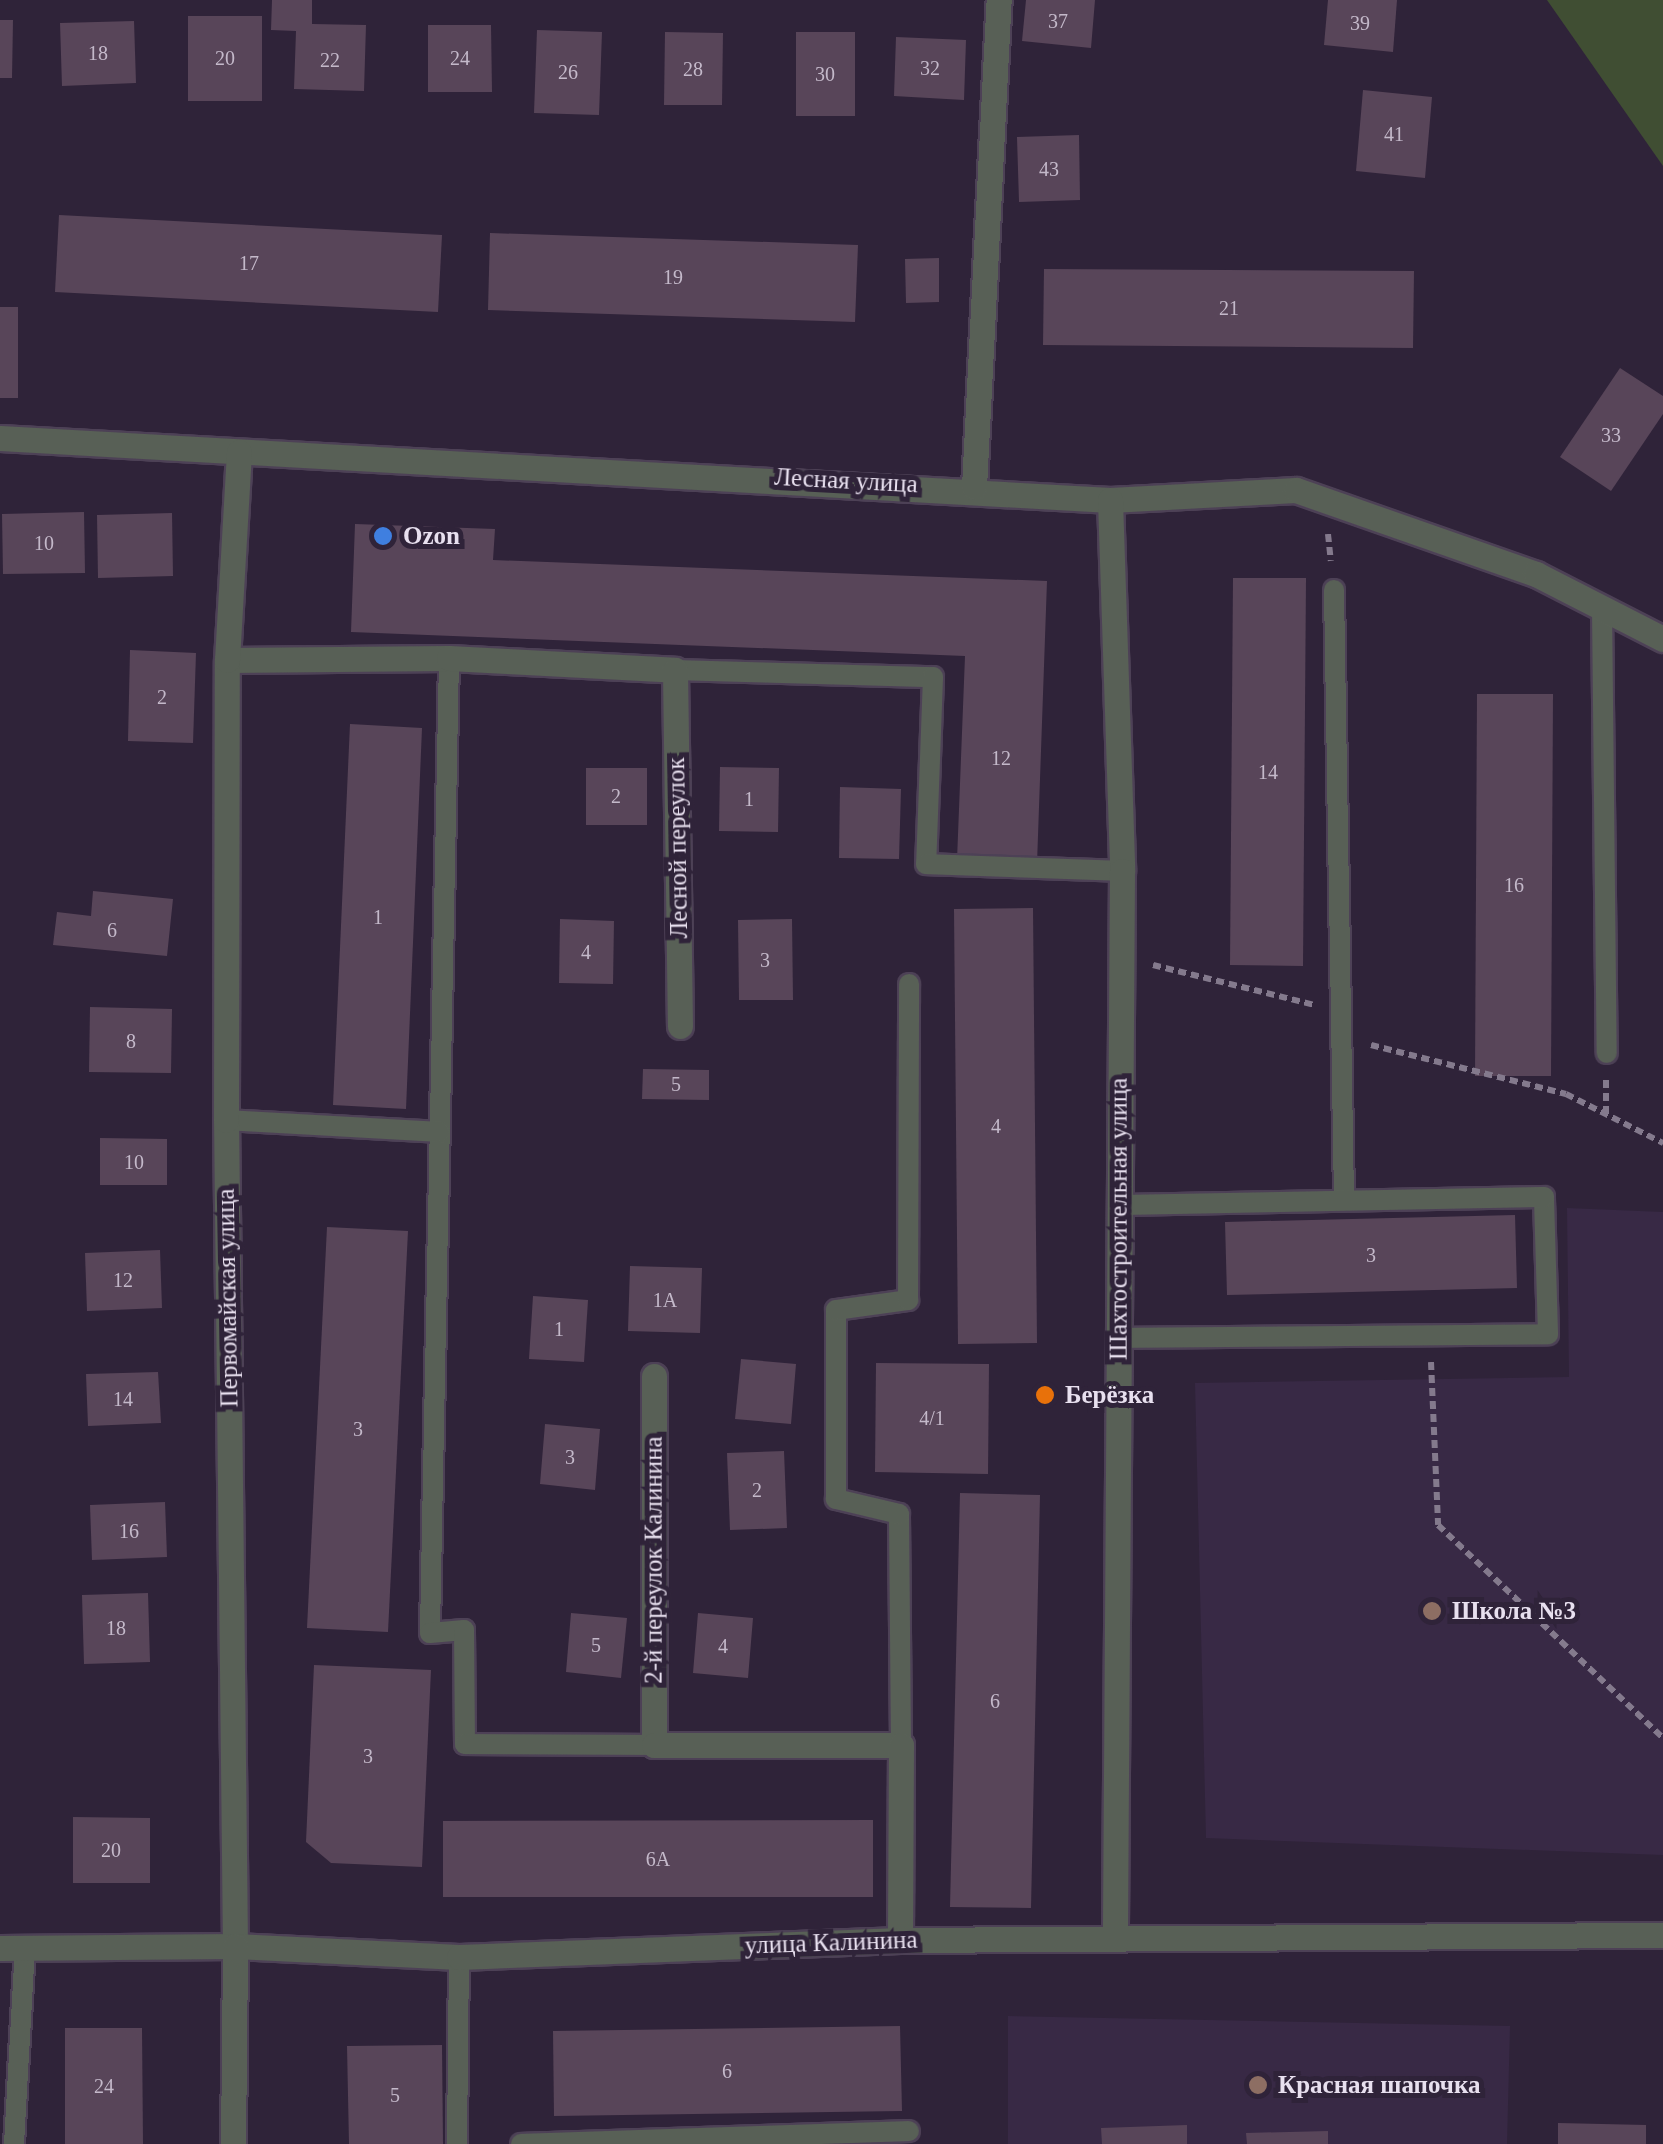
<!DOCTYPE html>
<meta charset="utf-8">
<style>
body{margin:0}
#map{position:relative;width:1663px;height:2144px;overflow:hidden;background:#2f2339;font-family:"Times New Roman",serif}
div>[style]{position:absolute}
.built>*{inset:0;background:#382945}
.green>*{inset:0;background:#404e33}
.building>*{inset:0;background:#584559}
.path>*{height:6px;margin-top:-3px;transform-origin:0;background:repeating-linear-gradient(90deg,#847a8d 0 8px,transparent 0 13px)}
.roads{filter:drop-shadow(2px 0 #4d4156) drop-shadow(-2px 0 #4d4156) drop-shadow(0 2px #4d4156) drop-shadow(0 -2px #4d4156)}
.service>*{height:20px;margin:-10px;padding:0 10px;transform-origin:10px;border-radius:10px;background:#586056}
.minor>*{height:25px;margin:-12.5px;padding:0 12.5px;transform-origin:12.5px;border-radius:12.5px;background:#586056}
.tertiary>*{height:25px;margin:-12.5px;padding:0 12.5px;transform-origin:12.5px;border-radius:12.5px;background:#586056}
.dots>*{width:28px;height:28px;translate:-50% -50%;box-sizing:border-box;border:5px solid #2f2339;border-radius:50%}
span{translate:-50% -50%;white-space:nowrap;text-align:center;line-height:1.15;-webkit-text-stroke:10px #2f2339;paint-order:stroke}
.number-label{font-size:20px;color:#c4b9ca}
.number-label span{-webkit-text-stroke-width:0}
.street-label{font-size:25px;color:#e8e0ef}
.poi-label{font-size:25px;color:#e8e0ef;font-weight:700}
.left{translate:0 -50%;text-align:left}
</style>
<div id="map">
<div class="built">
<div style="clip-path:polygon(1567px 1208px,1663px 1212px,1663px 1855px,1206px 1838px,1195px 1383px,1569px 1377px)"></div>
<div style="clip-path:polygon(1008px 2016px,1510px 2026px,1507px 2144px,1008px 2144px)"></div>
</div>
<div class="green">
<div style="clip-path:polygon(1547px 0,1663px 0,1663px 166px)"></div>
</div>
<div class="building">
<div style="clip-path:polygon(272px 0,312px 0,312px 24px,366px 25px,364px 91px,294px 89px,296px 31px,271px 30px)"></div>
<div style="clip-path:polygon(1026px 0,1095px 0,1091px 48px,1022px 41px)"></div>
<div style="clip-path:polygon(1328px 0,1397px 0,1393px 52px,1324px 45px)"></div>
<div style="clip-path:polygon(188px 16px,262px 16px,262px 101px,188px 101px)"></div>
<div style="clip-path:polygon(0 20px,13px 20px,12px 78px,0 78px)"></div>
<div style="clip-path:polygon(134px 21px,136px 83px,62px 86px,60px 23px)"></div>
<div style="clip-path:polygon(428px 25px,491px 25px,492px 92px,428px 92px)"></div>
<div style="clip-path:polygon(537px 30px,602px 32px,599px 115px,534px 113px)"></div>
<div style="clip-path:polygon(665px 32px,723px 33px,722px 105px,664px 105px)"></div>
<div style="clip-path:polygon(796px 32px,855px 32px,855px 116px,796px 116px)"></div>
<div style="clip-path:polygon(896px 37px,966px 40px,964px 100px,894px 96px)"></div>
<div style="clip-path:polygon(1363px 90px,1432px 97px,1425px 178px,1356px 171px)"></div>
<div style="clip-path:polygon(1079px 135px,1080px 200px,1019px 202px,1017px 137px)"></div>
<div style="clip-path:polygon(59px 215px,442px 235px,438px 312px,55px 292px)"></div>
<div style="clip-path:polygon(490px 233px,858px 245px,855px 322px,488px 310px)"></div>
<div style="clip-path:polygon(939px 258px,939px 302px,906px 303px,905px 259px)"></div>
<div style="clip-path:polygon(1044px 269px,1414px 271px,1413px 348px,1043px 345px)"></div>
<div style="clip-path:polygon(0 307px,18px 307px,18px 398px,0 398px)"></div>
<div style="clip-path:polygon(1620px 368px,1663px 396px,1663px 414px,1611px 491px,1560px 457px)"></div>
<div style="clip-path:polygon(84px 512px,85px 573px,3px 574px,2px 514px)"></div>
<div style="clip-path:polygon(172px 513px,173px 576px,98px 578px,97px 515px)"></div>
<div style="clip-path:polygon(355px 524px,495px 529px,493px 560px,1047px 581px,1037px 864px,957px 860px,965px 656px,351px 632px)"></div>
<div style="clip-path:polygon(1233px 578px,1306px 578px,1303px 966px,1230px 965px)"></div>
<div style="clip-path:polygon(130px 650px,196px 653px,193px 743px,128px 741px)"></div>
<div style="clip-path:polygon(1477px 694px,1553px 694px,1551px 1076px,1475px 1076px)"></div>
<div style="clip-path:polygon(350px 724px,422px 728px,406px 1109px,333px 1105px)"></div>
<div style="clip-path:polygon(720px 767px,779px 768px,778px 832px,719px 831px)"></div>
<div style="clip-path:polygon(586px 768px,647px 768px,647px 825px,586px 825px)"></div>
<div style="clip-path:polygon(840px 787px,901px 789px,899px 859px,839px 858px)"></div>
<div style="clip-path:polygon(93px 891px,173px 899px,167px 956px,53px 945px,57px 912px,91px 916px)"></div>
<div style="clip-path:polygon(1033px 908px,1037px 1343px,958px 1344px,954px 909px)"></div>
<div style="clip-path:polygon(560px 919px,614px 921px,613px 984px,559px 983px)"></div>
<div style="clip-path:polygon(792px 919px,793px 1000px,739px 1000px,738px 920px)"></div>
<div style="clip-path:polygon(90px 1007px,172px 1009px,171px 1073px,89px 1072px)"></div>
<div style="clip-path:polygon(643px 1069px,709px 1070px,709px 1100px,642px 1099px)"></div>
<div style="clip-path:polygon(100px 1138px,167px 1139px,167px 1185px,100px 1185px)"></div>
<div style="clip-path:polygon(1515px 1215px,1517px 1288px,1227px 1295px,1225px 1222px)"></div>
<div style="clip-path:polygon(327px 1227px,408px 1231px,388px 1632px,307px 1628px)"></div>
<div style="clip-path:polygon(160px 1250px,162px 1308px,87px 1311px,85px 1253px)"></div>
<div style="clip-path:polygon(630px 1266px,702px 1268px,700px 1333px,628px 1331px)"></div>
<div style="clip-path:polygon(533px 1296px,588px 1300px,584px 1362px,529px 1359px)"></div>
<div style="clip-path:polygon(741px 1359px,796px 1364px,791px 1424px,735px 1419px)"></div>
<div style="clip-path:polygon(876px 1363px,989px 1364px,988px 1474px,875px 1472px)"></div>
<div style="clip-path:polygon(158px 1372px,161px 1423px,88px 1426px,86px 1374px)"></div>
<div style="clip-path:polygon(545px 1424px,600px 1429px,595px 1490px,540px 1484px)"></div>
<div style="clip-path:polygon(784px 1451px,787px 1528px,730px 1530px,727px 1453px)"></div>
<div style="clip-path:polygon(960px 1493px,1040px 1495px,1031px 1908px,950px 1907px)"></div>
<div style="clip-path:polygon(165px 1502px,167px 1557px,92px 1560px,90px 1505px)"></div>
<div style="clip-path:polygon(148px 1593px,150px 1662px,84px 1664px,82px 1595px)"></div>
<div style="clip-path:polygon(571px 1613px,627px 1618px,621px 1678px,566px 1672px)"></div>
<div style="clip-path:polygon(698px 1613px,753px 1618px,748px 1678px,693px 1673px)"></div>
<div style="clip-path:polygon(314px 1665px,431px 1670px,422px 1867px,331px 1863px,306px 1842px)"></div>
<div style="clip-path:polygon(73px 1817px,150px 1818px,150px 1883px,73px 1883px)"></div>
<div style="clip-path:polygon(873px 1820px,873px 1897px,443px 1897px,443px 1821px)"></div>
<div style="clip-path:polygon(900px 2026px,902px 2111px,554px 2116px,553px 2031px)"></div>
<div style="clip-path:polygon(65px 2028px,142px 2028px,143px 2144px,65px 2144px)"></div>
<div style="clip-path:polygon(442px 2045px,443px 2144px,349px 2144px,347px 2046px)"></div>
<div style="clip-path:polygon(1558px 2123px,1646px 2125px,1646px 2144px,1558px 2144px)"></div>
<div style="clip-path:polygon(1187px 2125px,1187px 2144px,1102px 2144px,1101px 2128px)"></div>
<div style="clip-path:polygon(1328px 2131px,1328px 2144px,1247px 2144px,1246px 2133px)"></div>
</div>
<div class="path">
<div style="left:1328px;top:534px;width:27px;rotate:84deg"></div>
<div style="left:1153px;top:965px;width:167px;rotate:13.9deg"></div>
<div style="left:1371px;top:1045px;width:201px;rotate:14.1deg"></div>
<div style="left:1566px;top:1094px;width:109px;rotate:26.8deg"></div>
<div style="left:1606px;top:1114px;width:34px;rotate:-90deg"></div>
<div style="left:1431px;top:1362px;width:163px;rotate:87.5deg"></div>
<div style="left:1438px;top:1525px;width:310px;rotate:43.4deg"></div>
</div>
<div class="roads">
<div class="service">
<div style="left:1334px;top:590px;width:609px;rotate:89.06deg"></div>
<div style="left:1602px;top:607px;width:446px;rotate:89.4deg"></div>
<div style="left:449px;top:658px;width:975px;rotate:91.12deg"></div>
<div style="left:430px;top:1633px;width:34px;rotate:-5deg"></div>
<div style="left:464px;top:1630px;width:114px;rotate:89.5deg"></div>
<div style="left:465px;top:1744px;width:189px;rotate:0.3deg"></div>
<div style="left:675px;top:670px;width:258px;rotate:1.6deg"></div>
<div style="left:933px;top:677px;width:187px;rotate:92.1deg"></div>
<div style="left:926px;top:864px;width:196px;rotate:2deg"></div>
<div style="left:226px;top:1120px;width:214px;rotate:3.2deg"></div>
<div style="left:1118px;top:1338px;width:430px;rotate:-0.5deg"></div>
<div style="left:1548px;top:1334px;width:137px;rotate:-91.7deg"></div>
<div style="left:1544px;top:1197px;width:425px;rotate:178.9deg"></div>
<div style="left:901px;top:1745px;width:231px;rotate:-90.5deg"></div>
<div style="left:899px;top:1514px;width:65px;rotate:-166.6deg"></div>
<div style="left:836px;top:1499px;width:189px;rotate:-90deg"></div>
<div style="left:836px;top:1310px;width:73px;rotate:-7.9deg"></div>
<div style="left:908px;top:1300px;width:316px;rotate:-89.8deg"></div>
<div style="left:14px;top:2144px;width:196px;rotate:-86.8deg"></div>
<div style="left:457px;top:2144px;width:187px;rotate:-89.4deg"></div>
<div style="left:521px;top:2144px;width:388px;rotate:-1.9deg"></div>
</div>
<div class="minor">
<div style="left:0;top:438px;width:1112px;rotate:3.2deg"></div>
<div style="left:1110px;top:500px;width:186px;rotate:-3.1deg"></div>
<div style="left:1296px;top:490px;width:254px;rotate:19.3deg"></div>
<div style="left:1536px;top:574px;width:143px;rotate:27.1deg"></div>
<div style="left:974px;top:487px;width:488px;rotate:-87.1deg"></div>
<div style="left:1110px;top:500px;width:371px;rotate:88.1deg"></div>
<div style="left:1122px;top:871px;width:1068px;rotate:90.38deg"></div>
<div style="left:227px;top:660px;width:222px;rotate:-0.5deg"></div>
<div style="left:449px;top:658px;width:226px;rotate:3deg"></div>
<div style="left:675px;top:670px;width:356px;rotate:89.2deg"></div>
<div style="left:654px;top:1376px;width:369px;rotate:90deg"></div>
<div style="left:654px;top:1745px;width:247px"></div>
<div style="left:901px;top:1745px;width:195px;rotate:90.3deg"></div>
<div style="left:235px;top:1946px;width:826px;rotate:-90.62deg"></div>
<div style="left:226px;top:1120px;width:460px;rotate:-89.9deg"></div>
<div style="left:227px;top:660px;width:208px;rotate:-86.7deg"></div>
</div>
<div class="tertiary">
<div style="left:0;top:1948px;width:235px;rotate:-0.5deg"></div>
<div style="left:235px;top:1946px;width:224px;rotate:2.8deg"></div>
<div style="left:459px;top:1957px;width:441px;rotate:-2.2deg"></div>
<div style="left:900px;top:1940px;width:763px;rotate:-0.38deg"></div>
<div style="left:233px;top:2144px;width:198px;rotate:-89.4deg"></div>
</div>
</div>
<div class="dots">
<div style="left:383px;top:536px;background:#3f7fe0"></div>
<div style="left:1045px;top:1395px;background:#e8710a"></div>
<div style="left:1432px;top:1611px;background:#8d6e63"></div>
<div style="left:1258px;top:2085px;background:#8d6e63"></div>
</div>
<div class="number-label">
<span style="left:1058px;top:21px">37</span>
<span style="left:1360px;top:23px">39</span>
<span style="left:98px;top:53px">18</span>
<span style="left:225px;top:58px">20</span>
<span style="left:460px;top:58px">24</span>
<span style="left:330px;top:60px">22</span>
<span style="left:930px;top:68px">32</span>
<span style="left:693px;top:69px">28</span>
<span style="left:568px;top:72px">26</span>
<span style="left:825px;top:74px">30</span>
<span style="left:1394px;top:134px">41</span>
<span style="left:1049px;top:169px">43</span>
<span style="left:249px;top:263px">17</span>
<span style="left:673px;top:277px">19</span>
<span style="left:1229px;top:308px">21</span>
<span style="left:1611px;top:435px">33</span>
<span style="left:44px;top:543px">10</span>
<span style="left:162px;top:697px">2</span>
<span style="left:1001px;top:758px">12</span>
<span style="left:1268px;top:772px">14</span>
<span style="left:616px;top:796px">2</span>
<span style="left:749px;top:799px">1</span>
<span style="left:1514px;top:885px">16</span>
<span style="left:378px;top:917px">1</span>
<span style="left:112px;top:930px">6</span>
<span style="left:586px;top:952px">4</span>
<span style="left:765px;top:960px">3</span>
<span style="left:131px;top:1041px">8</span>
<span style="left:676px;top:1084px">5</span>
<span style="left:996px;top:1126px">4</span>
<span style="left:134px;top:1162px">10</span>
<span style="left:1371px;top:1255px">3</span>
<span style="left:123px;top:1280px">12</span>
<span style="left:665px;top:1300px">1А</span>
<span style="left:559px;top:1329px">1</span>
<span style="left:123px;top:1399px">14</span>
<span style="left:932px;top:1418px">4/1</span>
<span style="left:358px;top:1429px">3</span>
<span style="left:570px;top:1457px">3</span>
<span style="left:757px;top:1490px">2</span>
<span style="left:129px;top:1531px">16</span>
<span style="left:116px;top:1628px">18</span>
<span style="left:596px;top:1645px">5</span>
<span style="left:723px;top:1646px">4</span>
<span style="left:995px;top:1701px">6</span>
<span style="left:368px;top:1756px">3</span>
<span style="left:111px;top:1850px">20</span>
<span style="left:658px;top:1859px">6А</span>
<span style="left:727px;top:2071px">6</span>
<span style="left:104px;top:2086px">24</span>
<span style="left:395px;top:2095px">5</span>
</div>
<div class="street-label">
<span style="left:846px;top:481px;rotate:3deg">Лесная улица</span>
<span style="left:678px;top:848px;rotate:-91deg">Лесной переулок</span>
<span style="left:1119px;top:1219px;rotate:-90deg">Шахтостроительная улица</span>
<span style="left:228px;top:1298px;rotate:-91deg">Первомайская улица</span>
<span style="left:654px;top:1560px;rotate:-90deg">2-й переулок Калинина</span>
<span style="left:831px;top:1943px;rotate:-2deg">улица Калинина</span>
</div>
<div class="poi-label">
<span class="left" style="left:403px;top:536px">Ozon</span>
<span class="left" style="left:1065px;top:1395px">Берёзка</span>
<span class="left" style="left:1452px;top:1611px">Школа №3</span>
<span class="left" style="left:1278px;top:2085px">Красная шапочка</span>
</div>
</div>
